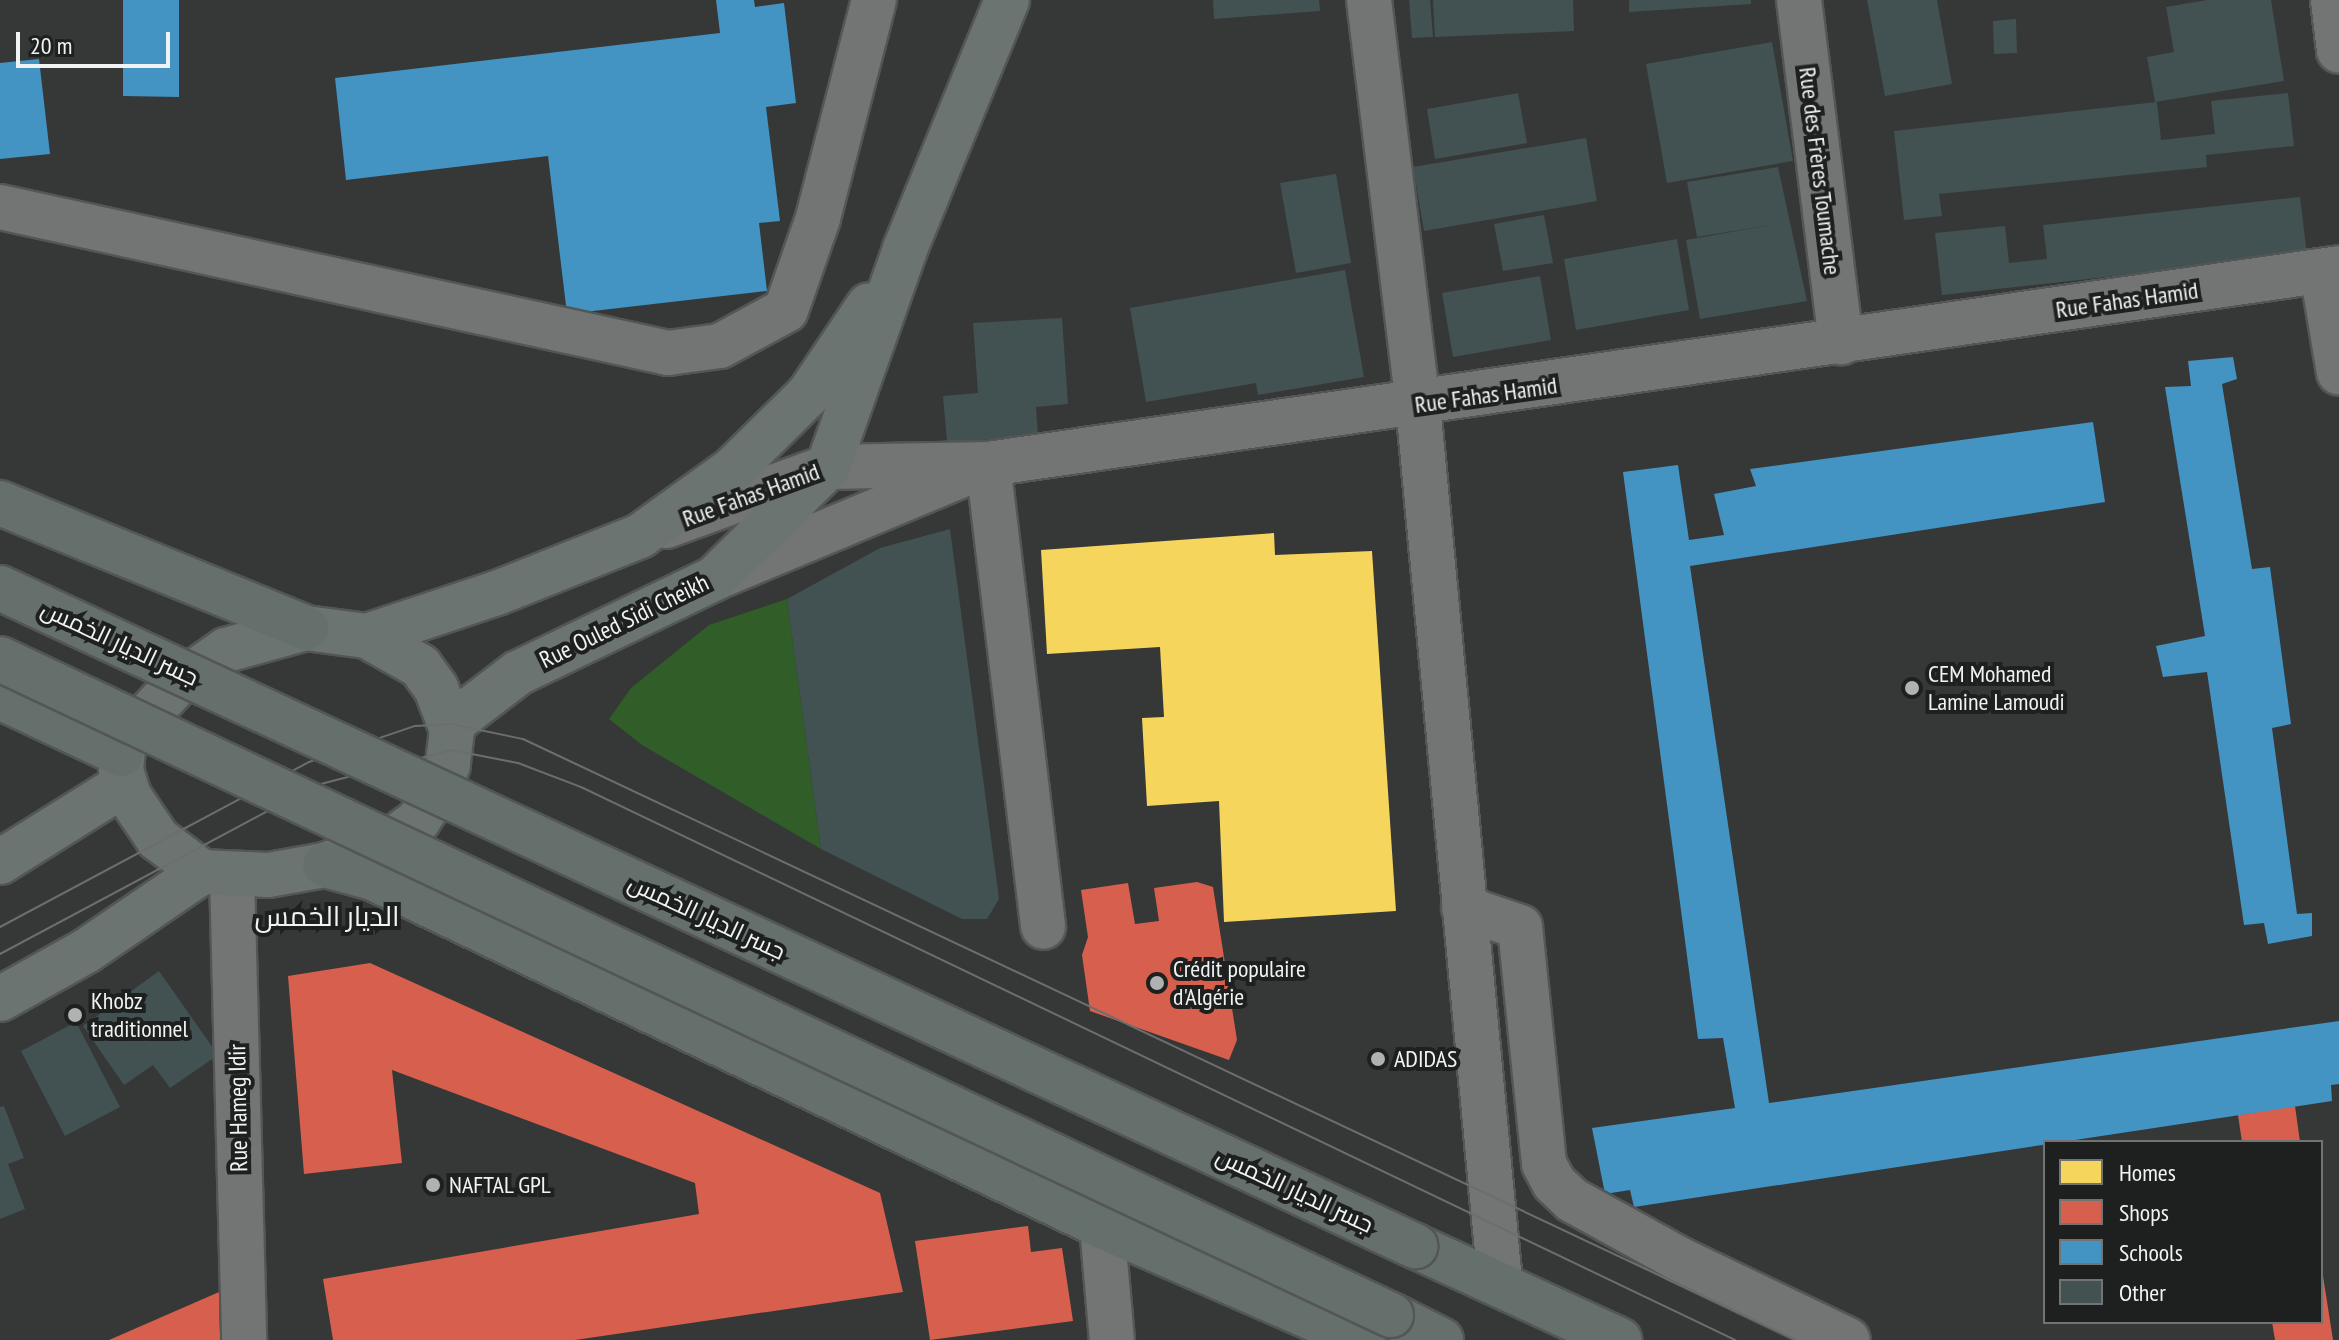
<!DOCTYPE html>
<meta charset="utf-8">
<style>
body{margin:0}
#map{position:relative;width:2339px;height:1340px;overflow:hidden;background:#353837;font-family:"PT Sans Narrow",Cairo,sans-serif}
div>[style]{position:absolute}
.green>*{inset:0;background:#305d28}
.homes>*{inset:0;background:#f6d55c}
.shops>*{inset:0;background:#d6604d}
.schools>*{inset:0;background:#4393c3}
.building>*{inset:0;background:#425152}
.roads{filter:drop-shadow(2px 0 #545656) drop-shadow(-2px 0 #545656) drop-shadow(0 2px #545656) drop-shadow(0 -2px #545656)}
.minor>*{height:44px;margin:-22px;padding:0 22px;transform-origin:22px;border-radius:22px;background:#737474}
.major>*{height:44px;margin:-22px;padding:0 22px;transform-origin:22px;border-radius:22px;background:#6c7472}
.highway>*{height:44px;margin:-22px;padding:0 22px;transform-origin:22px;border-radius:22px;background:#65706d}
.tram>*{height:2px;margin:-1px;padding:0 1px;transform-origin:1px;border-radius:1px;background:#6c6e6e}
.bridges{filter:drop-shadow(2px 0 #545656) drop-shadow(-2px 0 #545656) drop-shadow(0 2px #545656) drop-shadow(0 -2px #545656)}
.highway-bridge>*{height:44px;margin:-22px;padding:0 22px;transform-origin:22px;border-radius:22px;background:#65706d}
.dots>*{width:22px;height:22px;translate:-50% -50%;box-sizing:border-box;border:4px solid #1e201f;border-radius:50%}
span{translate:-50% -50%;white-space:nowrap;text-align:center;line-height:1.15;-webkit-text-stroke:8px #1e201f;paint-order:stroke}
.street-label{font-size:24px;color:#f0f3f3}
.poi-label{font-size:24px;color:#f0f3f3}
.left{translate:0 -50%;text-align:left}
.quarter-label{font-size:28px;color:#f0f3f3}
.legend{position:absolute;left:2043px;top:1140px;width:280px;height:184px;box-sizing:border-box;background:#1e201f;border:2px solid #727474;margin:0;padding:10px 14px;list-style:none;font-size:24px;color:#f0f3f3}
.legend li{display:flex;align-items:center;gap:16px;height:40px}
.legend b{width:40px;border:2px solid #727474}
.scale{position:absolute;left:16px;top:32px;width:154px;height:36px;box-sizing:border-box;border:4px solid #f0f3f3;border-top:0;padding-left:10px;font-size:24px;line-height:28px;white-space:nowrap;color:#f0f3f3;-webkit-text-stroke:6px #1e201f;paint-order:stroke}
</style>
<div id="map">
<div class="green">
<div style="clip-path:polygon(787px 599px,821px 849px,642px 745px,609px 719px,631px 688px,709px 625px)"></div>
</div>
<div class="homes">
<div style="clip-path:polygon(1274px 533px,1275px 555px,1372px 551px,1396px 911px,1224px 922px,1219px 801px,1147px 806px,1142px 718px,1164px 717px,1160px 647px,1047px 654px,1041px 550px)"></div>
</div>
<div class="shops">
<div style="clip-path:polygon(1197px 882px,1213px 887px,1237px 1040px,1229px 1060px,1090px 1011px,1082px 955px,1088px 937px,1081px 890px,1128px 883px,1135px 924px,1159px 921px,1154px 888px)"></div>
<div style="clip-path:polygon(370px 963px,880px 1193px,903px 1292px,575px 1340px,333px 1340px,323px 1279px,699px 1214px,695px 1183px,392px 1070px,402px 1163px,304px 1174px,288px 976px)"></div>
<div style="clip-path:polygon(2295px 1106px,2300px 1142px,2242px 1142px,2238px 1115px)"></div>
<div style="clip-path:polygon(1028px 1226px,1031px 1252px,1062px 1248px,1073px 1321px,930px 1340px,915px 1241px)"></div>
<div style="clip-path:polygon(2323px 1276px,2333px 1340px,2275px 1340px,2272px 1322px,2321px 1322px)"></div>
<div style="clip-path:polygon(226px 1289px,229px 1340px,109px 1340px)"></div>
</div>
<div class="schools">
<div style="clip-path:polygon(123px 0,179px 0,179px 97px,123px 96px)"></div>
<div style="clip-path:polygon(716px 0,754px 0,755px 7px,784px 3px,796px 103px,766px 107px,780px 221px,759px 223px,767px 291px,567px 314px,548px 156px,346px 180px,335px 78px,720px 33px)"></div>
<div style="clip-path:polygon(39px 59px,50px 154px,0 159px,0 63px)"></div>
<div style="clip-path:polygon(2233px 357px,2237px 379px,2222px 384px,2252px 569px,2270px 567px,2291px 724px,2272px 728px,2297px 914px,2312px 913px,2312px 936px,2268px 944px,2264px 923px,2244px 925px,2207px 672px,2163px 677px,2156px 646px,2205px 636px,2165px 387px,2191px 386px,2188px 361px)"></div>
<div style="clip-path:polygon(2093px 422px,2105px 502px,1690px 566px,1769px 1103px,2339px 1021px,2339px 1084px,2331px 1085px,2332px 1101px,1634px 1207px,1630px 1190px,1605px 1194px,1592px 1128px,1735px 1108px,1723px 1038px,1698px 1039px,1623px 472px,1678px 465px,1689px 540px,1724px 535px,1714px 494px,1756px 486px,1750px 469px)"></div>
</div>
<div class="building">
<div style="clip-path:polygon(1213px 0,1319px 0,1320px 11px,1214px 19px)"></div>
<div style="clip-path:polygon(1409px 0,1430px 0,1433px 37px,1412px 38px)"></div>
<div style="clip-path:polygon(1433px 0,1573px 0,1574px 31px,1435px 37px)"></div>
<div style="clip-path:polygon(1629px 0,1751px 0,1751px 4px,1629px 12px)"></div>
<div style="clip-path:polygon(1867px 0,1937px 0,1952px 84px,1885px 96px)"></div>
<div style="clip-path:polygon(2207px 0,2271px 0,2284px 81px,2155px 102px,2147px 57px,2174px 52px,2166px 7px)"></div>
<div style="clip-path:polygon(2016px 19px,2017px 53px,1994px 54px,1993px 21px)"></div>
<div style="clip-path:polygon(1772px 42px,1793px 161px,1667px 183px,1646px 64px)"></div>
<div style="clip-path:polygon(1518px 93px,1527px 143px,1435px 159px,1427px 109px)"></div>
<div style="clip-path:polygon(2288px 93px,2294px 146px,2206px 155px,2207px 167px,1939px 194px,1942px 216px,1904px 220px,1894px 131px,2157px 102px,2161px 140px,2215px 134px,2211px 101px)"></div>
<div style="clip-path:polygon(1586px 138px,1597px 201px,1424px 231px,1413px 167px)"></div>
<div style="clip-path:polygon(1778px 167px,1807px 301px,1700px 319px,1686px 240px,1776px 224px,1697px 237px,1687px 182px)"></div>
<div style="clip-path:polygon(1336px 174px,1351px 263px,1296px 273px,1280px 183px)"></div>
<div style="clip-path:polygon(2300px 197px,2307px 255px,1942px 295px,1935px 233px,2005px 226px,2009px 263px,2047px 259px,2043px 225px)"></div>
<div style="clip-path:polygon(1544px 215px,1553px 263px,1503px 271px,1494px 224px)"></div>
<div style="clip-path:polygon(1677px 239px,1689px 310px,1576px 330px,1564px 259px)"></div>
<div style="clip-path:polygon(1345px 270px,1364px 377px,1258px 395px,1256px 383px,1146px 402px,1130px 308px)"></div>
<div style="clip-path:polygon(1540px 276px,1551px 340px,1453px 357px,1442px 293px)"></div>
<div style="clip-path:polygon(1062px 318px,1068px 404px,1036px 407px,1038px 437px,947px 442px,943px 396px,978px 393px,973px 323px)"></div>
<div style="clip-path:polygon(950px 529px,999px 899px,987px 919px,962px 919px,821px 849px,787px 599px,880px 548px)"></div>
<div style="clip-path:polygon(159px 971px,218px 1055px,170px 1088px,153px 1065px,124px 1085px,83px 1026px)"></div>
<div style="clip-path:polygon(76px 1022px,120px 1107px,65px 1136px,21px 1051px)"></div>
<div style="clip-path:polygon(4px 1106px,24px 1158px,8px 1164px,25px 1209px,0 1219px,0 1107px)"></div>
</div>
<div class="roads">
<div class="minor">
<div style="left:1369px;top:0;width:408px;rotate:83.1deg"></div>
<div style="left:1418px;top:405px;width:881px;rotate:84.66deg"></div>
<div style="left:1799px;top:0;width:345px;rotate:83deg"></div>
<div style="left:2333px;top:0;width:51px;rotate:83.3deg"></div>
<div style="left:0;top:207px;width:684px;rotate:12.33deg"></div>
<div style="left:668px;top:353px;width:52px;rotate:-7.7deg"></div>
<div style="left:720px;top:346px;width:75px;rotate:-28.6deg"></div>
<div style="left:786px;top:310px;width:97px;rotate:-70.8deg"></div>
<div style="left:818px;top:218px;width:225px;rotate:-75.6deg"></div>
<div style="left:2322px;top:271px;width:103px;rotate:80.5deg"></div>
<div style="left:988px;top:464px;width:466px;rotate:83.2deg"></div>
<div style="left:666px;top:526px;width:172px;rotate:-20deg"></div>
<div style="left:828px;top:467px;width:160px;rotate:-1.1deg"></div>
<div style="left:988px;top:464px;width:1365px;rotate:-8.25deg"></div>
<div style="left:717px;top:577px;width:271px;rotate:-22.6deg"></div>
<div style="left:232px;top:875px;width:465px;rotate:88.5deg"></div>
<div style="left:1464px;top:908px;width:59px;rotate:18.7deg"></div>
<div style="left:1520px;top:927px;width:238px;rotate:84.2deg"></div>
<div style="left:1544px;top:1164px;width:21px;rotate:62deg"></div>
<div style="left:1554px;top:1183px;width:25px;rotate:43deg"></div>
<div style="left:1572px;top:1200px;width:122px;rotate:28.9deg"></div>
<div style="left:1679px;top:1259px;width:187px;rotate:25.6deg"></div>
<div style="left:1102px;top:1226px;width:114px;rotate:85deg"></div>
</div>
<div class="major">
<div style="left:306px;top:628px;width:62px;rotate:7.5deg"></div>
<div style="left:367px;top:636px;width:61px;rotate:29.5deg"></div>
<div style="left:420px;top:666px;width:27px;rotate:54deg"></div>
<div style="left:436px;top:688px;width:45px;rotate:69.1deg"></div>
<div style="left:452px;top:730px;width:35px;rotate:97deg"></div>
<div style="left:448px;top:765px;width:31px;rotate:112deg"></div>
<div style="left:436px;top:794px;width:32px;rotate:124deg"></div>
<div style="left:418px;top:821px;width:29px;rotate:144deg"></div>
<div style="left:395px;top:838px;width:75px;rotate:158.9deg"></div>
<div style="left:325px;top:865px;width:58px;rotate:170deg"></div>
<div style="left:268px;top:875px;width:66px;rotate:-177.4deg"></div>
<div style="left:202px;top:872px;width:55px;rotate:-143.1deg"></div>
<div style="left:158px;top:839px;width:52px;rotate:-124deg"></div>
<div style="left:129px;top:796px;width:28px;rotate:-107deg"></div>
<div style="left:121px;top:769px;width:28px;rotate:-84deg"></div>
<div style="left:124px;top:741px;width:76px;rotate:-47.1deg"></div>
<div style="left:176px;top:685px;width:61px;rotate:-35deg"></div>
<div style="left:226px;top:650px;width:83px;rotate:-15.4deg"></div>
<div style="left:367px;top:636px;width:137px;rotate:-18.3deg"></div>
<div style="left:497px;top:593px;width:154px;rotate:-21.7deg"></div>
<div style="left:640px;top:536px;width:115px;rotate:-35.8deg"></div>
<div style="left:733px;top:469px;width:107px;rotate:-44.6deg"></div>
<div style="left:809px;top:394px;width:107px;rotate:-56deg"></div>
<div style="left:451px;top:724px;width:84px;rotate:-37.3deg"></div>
<div style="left:518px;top:673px;width:219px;rotate:-25.7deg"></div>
<div style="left:715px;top:578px;width:158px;rotate:-44.5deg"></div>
<div style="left:828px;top:467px;width:231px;rotate:-70.5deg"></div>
<div style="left:905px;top:249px;width:269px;rotate:-67.7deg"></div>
<div style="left:0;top:862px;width:147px;rotate:-32deg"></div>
<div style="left:0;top:999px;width:98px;rotate:-29.2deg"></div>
<div style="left:86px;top:951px;width:140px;rotate:-34.3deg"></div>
</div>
<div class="highway">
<div style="left:0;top:503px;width:331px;rotate:22.2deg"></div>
<div style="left:0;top:697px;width:134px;rotate:25.2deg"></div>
<div style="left:325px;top:865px;width:50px;rotate:15.2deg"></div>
<div style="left:373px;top:878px;width:808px;rotate:25.52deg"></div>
<div style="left:1102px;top:1226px;width:285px;rotate:23.6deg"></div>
<div style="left:1415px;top:1246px;width:225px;rotate:24.7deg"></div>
<div style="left:1391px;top:1315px;width:56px;rotate:26.6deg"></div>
</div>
</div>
<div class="tram">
<div style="left:0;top:927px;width:350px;rotate:-28.1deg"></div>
<div style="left:309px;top:762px;width:112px;rotate:-18.8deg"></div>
<div style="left:415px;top:726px;width:36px;rotate:-3deg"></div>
<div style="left:451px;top:724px;width:74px;rotate:11.8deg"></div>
<div style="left:523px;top:739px;width:1408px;rotate:25.27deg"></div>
<div style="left:0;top:954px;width:359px;rotate:-28.1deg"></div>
<div style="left:317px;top:785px;width:138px;rotate:-14.6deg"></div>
<div style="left:451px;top:750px;width:68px;rotate:11deg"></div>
<div style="left:518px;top:763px;width:67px;rotate:20.9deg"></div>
<div style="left:581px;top:787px;width:1280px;rotate:25.6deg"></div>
</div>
<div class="bridges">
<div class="highway-bridge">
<div style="left:0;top:588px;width:1561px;rotate:24.94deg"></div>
<div style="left:0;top:659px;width:1538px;rotate:25.25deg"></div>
</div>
</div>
<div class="dots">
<div style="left:1912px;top:688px;background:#afb2b1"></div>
<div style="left:1157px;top:983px;background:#afb2b1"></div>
<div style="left:75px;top:1015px;background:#afb2b1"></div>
<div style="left:1378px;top:1059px;background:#afb2b1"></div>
<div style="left:433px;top:1185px;background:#afb2b1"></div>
</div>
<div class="street-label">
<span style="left:1820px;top:171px;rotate:83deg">Rue des Frères Toumache</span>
<span style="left:2127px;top:300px;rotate:-8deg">Rue Fahas Hamid</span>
<span style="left:1486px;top:395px;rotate:-8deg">Rue Fahas Hamid</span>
<span style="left:751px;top:495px;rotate:-20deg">Rue Fahas Hamid</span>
<span style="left:624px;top:621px;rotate:-26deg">Rue Ouled Sidi Cheikh</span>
<span style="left:120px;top:643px;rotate:25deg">جسر الديار الخمس</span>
<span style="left:707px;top:917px;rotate:25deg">جسر الديار الخمس</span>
<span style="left:238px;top:1108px;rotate:-91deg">Rue Hameg Idir</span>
<span style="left:1295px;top:1190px;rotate:25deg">جسر الديار الخمس</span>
</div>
<div class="poi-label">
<span class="left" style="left:1928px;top:688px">CEM Mohamed<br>Lamine Lamoudi</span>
<span class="left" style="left:1173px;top:983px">Crédit populaire<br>d'Algérie</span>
<span class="left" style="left:91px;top:1015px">Khobz<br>traditionnel</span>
<span class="left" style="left:1394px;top:1059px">ADIDAS</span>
<span class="left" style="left:449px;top:1185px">NAFTAL GPL</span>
</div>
<div class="quarter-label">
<span style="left:327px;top:916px">الديار الخمس</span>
</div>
<ul class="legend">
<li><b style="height:22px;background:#f6d55c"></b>Homes</li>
<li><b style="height:22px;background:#d6604d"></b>Shops</li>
<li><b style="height:22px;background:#4393c3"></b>Schools</li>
<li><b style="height:22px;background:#425152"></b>Other</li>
</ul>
<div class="scale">20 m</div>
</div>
